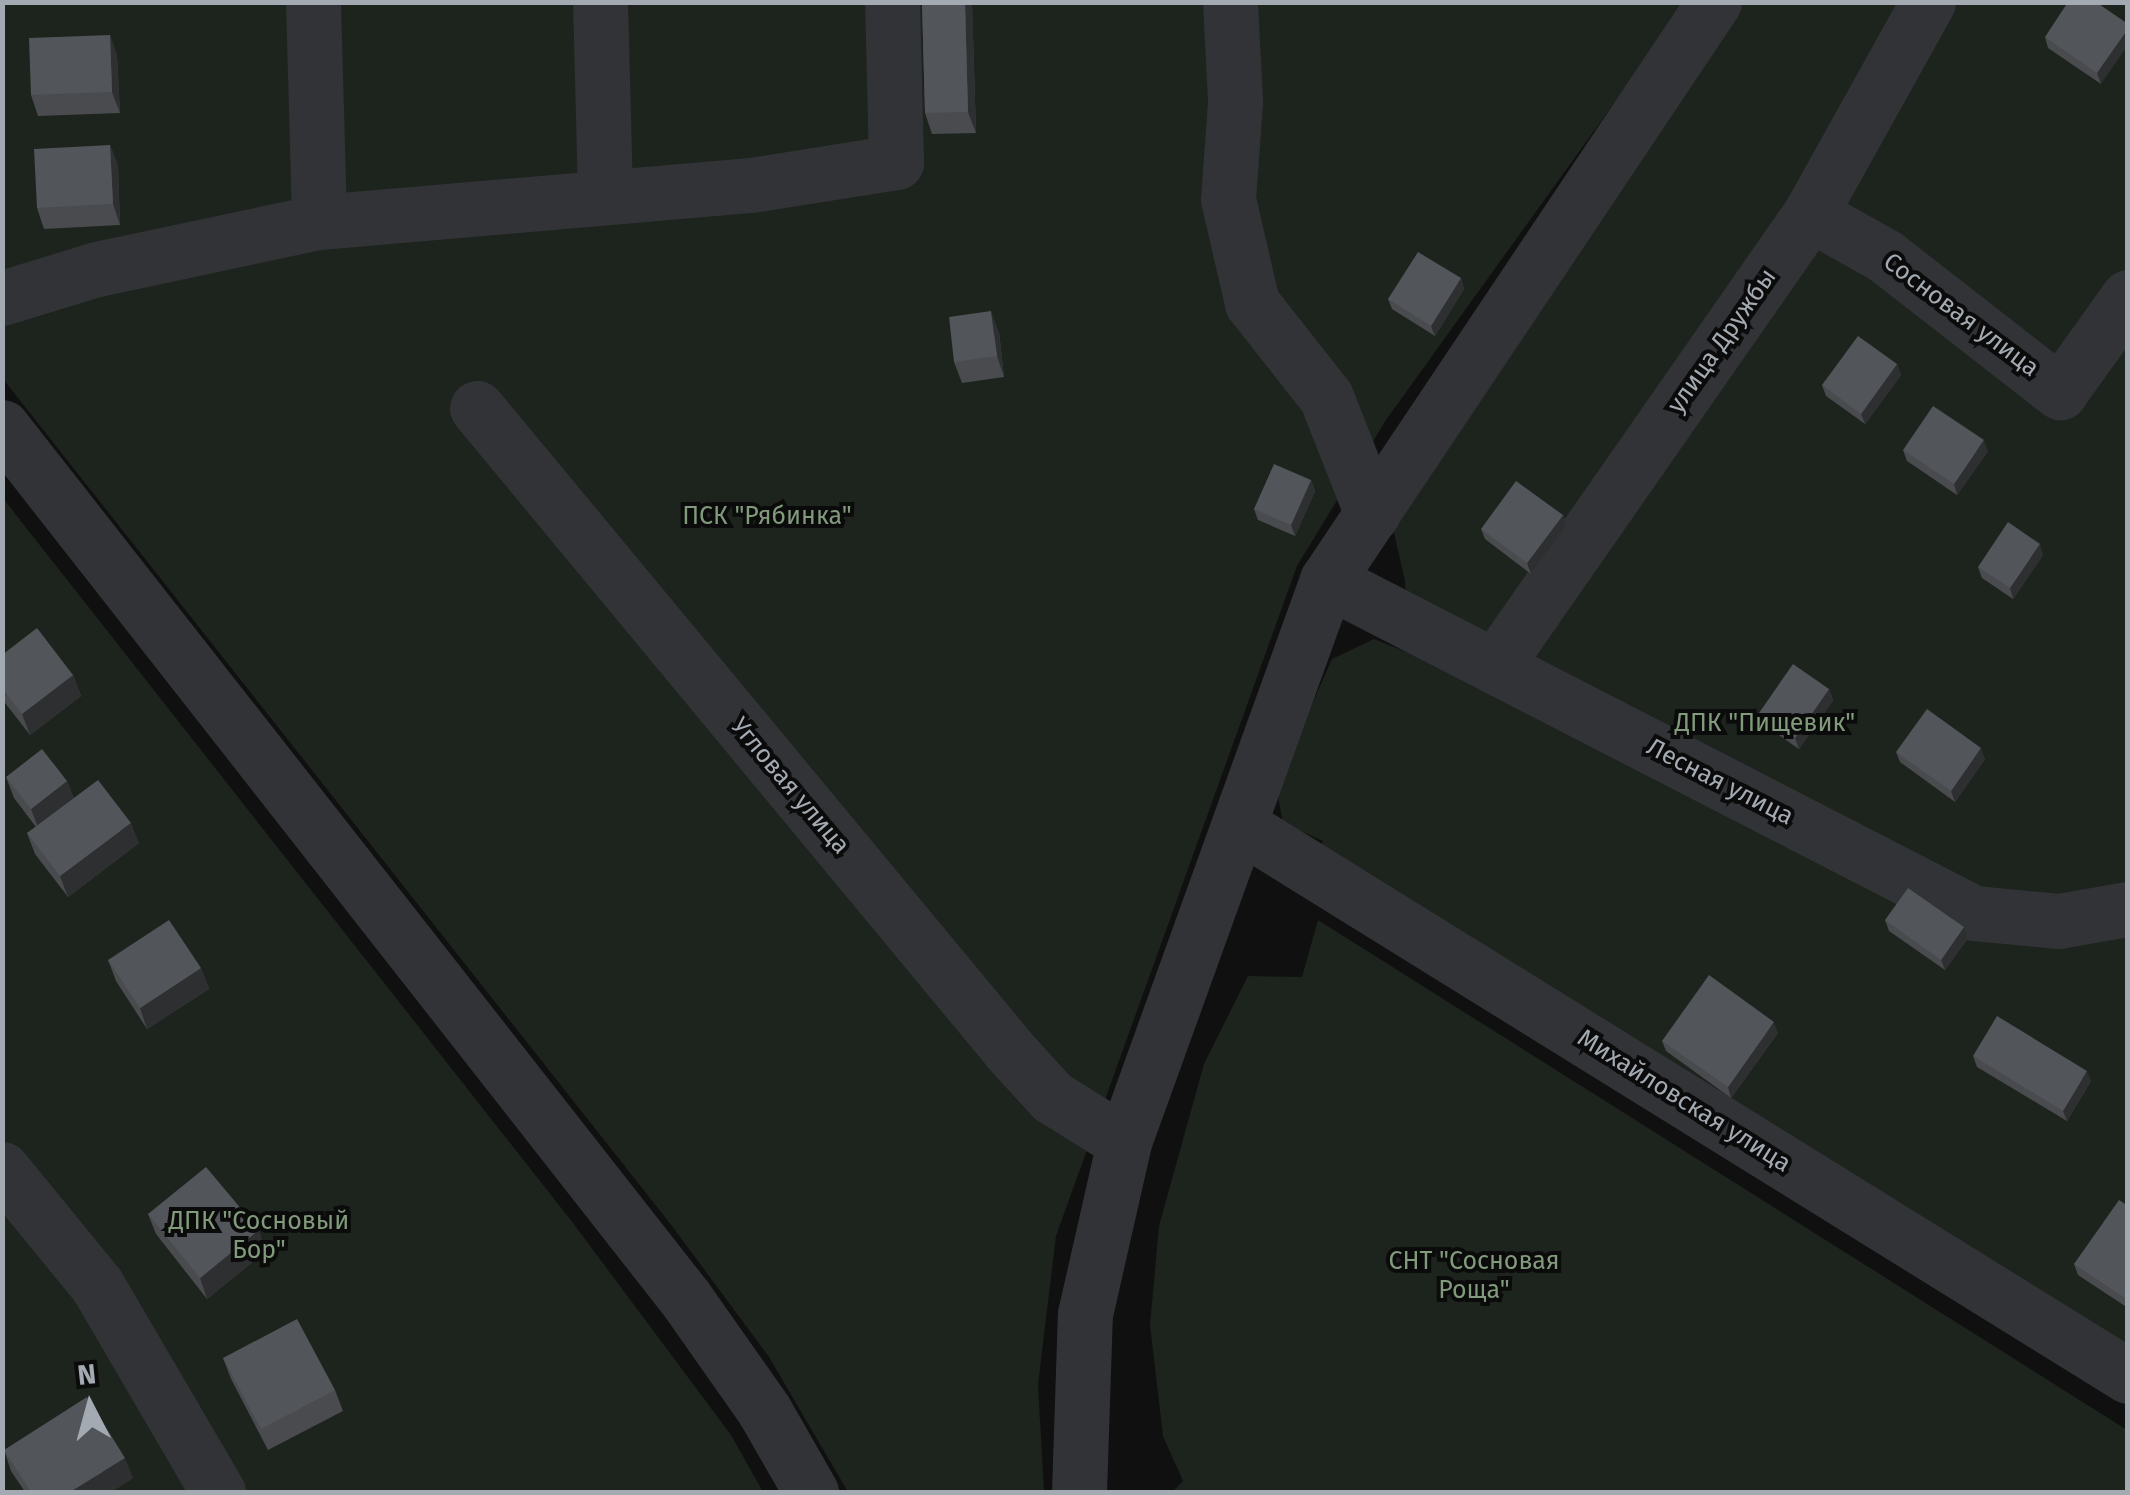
<!DOCTYPE html>
<meta charset="utf-8">
<style>
body{margin:0}
#map{position:relative;width:2130px;height:1495px;overflow:hidden;background:#101011;font-family:"Fira Sans",sans-serif}
div>[style]{position:absolute}
.green>*{inset:0;background:#1d231d}
.minor>*{height:55px;margin:-27.5px;padding:0 27.5px;transform-origin:27.5px;border-radius:27.5px;background:#313336}
.wall>*{inset:0;background:#494b4e}
.shaded-wall>*{inset:0;background:#2e2f31}
.building>*{inset:0;background:#525559}
span{translate:-50% -50%;white-space:nowrap;text-align:center;line-height:1.15;-webkit-text-stroke:8px #0b0b0c;paint-order:stroke}
.street-label{font-size:25px;color:#a3aab1}
.park-label{font-size:25px;color:#809a7b}
.frame{position:absolute;inset:0;border:5px solid #a3aab1;pointer-events:none}
.north{position:absolute;left:40px;top:1355px;width:100px;height:100px;-webkit-text-stroke:8px #0b0b0c;paint-order:stroke;rotate:354deg;font-size:28px;font-weight:700;line-height:40px;text-align:center;color:#a3aab1}
.north::after{content:'';display:block;margin:auto;width:35px;height:45px;background:#a3aab1;clip-path:polygon(50% 0,100% 100%,50% 72%,0 100%)}
</style>
<div id="map">
<div class="green">
<div style="clip-path:polygon(3px 3px,1686px 3px,1386px 420px,1297px 566px,1056px 1236px,1038px 1385px,1044px 1492px,848px 1492px,769px 1357px,672px 1226px,3px 379px)"></div>
<div style="clip-path:polygon(1741px 3px,2127px 3px,2127px 1376px,1309px 869px,1323px 841px,1283px 823px,1276px 786px,1332px 659px,1374px 639px,1409px 653px,1405px 581px,1389px 511px)"></div>
<div style="clip-path:polygon(2px 497px,573px 1223px,731px 1435px,763px 1492px,3px 1492px)"></div>
<div style="clip-path:polygon(1318px 920px,2127px 1430px,2127px 1492px,1172px 1492px,1183px 1481px,1163px 1436px,1150px 1325px,1159px 1226px,1204px 1064px,1248px 976px,1302px 977px)"></div>
</div>
<div class="minor">
<div style="left:313px;top:2px;width:220px;rotate:88.4deg"></div>
<div style="left:600px;top:2px;width:195px;rotate:88.5deg"></div>
<div style="left:1230px;top:2px;width:100px;rotate:87.1deg"></div>
<div style="left:1235px;top:102px;width:97px;rotate:94.1deg"></div>
<div style="left:1228px;top:199px;width:107px;rotate:77deg"></div>
<div style="left:1252px;top:303px;width:120px;rotate:51.8deg"></div>
<div style="left:1326px;top:397px;width:126px;rotate:68.5deg"></div>
<div style="left:1810px;top:214px;width:86px;rotate:29.2deg"></div>
<div style="left:1885px;top:256px;width:222px;rotate:37.9deg"></div>
<div style="left:2060px;top:392px;width:117px;rotate:-54.4deg"></div>
<div style="left:2px;top:298px;width:99px;rotate:-17deg"></div>
<div style="left:97px;top:269px;width:227px;rotate:-12deg"></div>
<div style="left:319px;top:222px;width:434px;rotate:-4.9deg"></div>
<div style="left:751px;top:185px;width:147px;rotate:-9deg"></div>
<div style="left:896px;top:162px;width:160px;rotate:-91.4deg"></div>
<div style="left:477px;top:408px;width:835px;rotate:50.34deg"></div>
<div style="left:1010px;top:1051px;width:62px;rotate:47.6deg"></div>
<div style="left:1052px;top:1097px;width:85px;rotate:32deg"></div>
<div style="left:2px;top:427px;width:1108px;rotate:51.89deg"></div>
<div style="left:686px;top:1299px;width:136px;rotate:54.9deg"></div>
<div style="left:764px;top:1410px;width:95px;rotate:60.2deg"></div>
<div style="left:1327px;top:580px;width:728px;rotate:27.23deg"></div>
<div style="left:1974px;top:913px;width:85px;rotate:5.4deg"></div>
<div style="left:2059px;top:921px;width:70px;rotate:-9.9deg"></div>
<div style="left:1495px;top:666px;width:551px;rotate:-55.13deg"></div>
<div style="left:1810px;top:214px;width:243px;rotate:-60.9deg"></div>
<div style="left:1241px;top:826px;width:1044px;rotate:31.8deg"></div>
<div style="left:2px;top:1169px;width:150px;rotate:50.7deg"></div>
<div style="left:97px;top:1285px;width:240px;rotate:59.7deg"></div>
<div style="left:1079px;top:1492px;width:178px;rotate:-88.1deg"></div>
<div style="left:1085px;top:1314px;width:176px;rotate:-77.2deg"></div>
<div style="left:1124px;top:1142px;width:598px;rotate:-70.14deg"></div>
<div style="left:1327px;top:580px;width:696px;rotate:-56.2deg"></div>
</div>
<div class="wall">
<div style="clip-path:polygon(922px 2px,972px 2px,976px 133px,932px 134px,925px 113px)"></div>
<div style="clip-path:polygon(2096px 2px,2101px 84px,2048px 48px,2045px 37px)"></div>
<div style="clip-path:polygon(110px 35px,117px 56px,120px 113px,38px 116px,31px 95px)"></div>
<div style="clip-path:polygon(110px 145px,118px 166px,120px 225px,44px 229px,37px 208px)"></div>
<div style="clip-path:polygon(1461px 278px,1464px 289px,1435px 336px,1392px 309px,1388px 299px)"></div>
<div style="clip-path:polygon(999px 332px,1004px 377px,962px 383px,954px 362px)"></div>
<div style="clip-path:polygon(1897px 364px,1901px 375px,1865px 424px,1826px 396px,1822px 385px)"></div>
<div style="clip-path:polygon(1903px 450px,1988px 451px,1957px 495px,1907px 461px)"></div>
<div style="clip-path:polygon(1311px 480px,1315px 491px,1295px 536px,1258px 520px,1254px 509px)"></div>
<div style="clip-path:polygon(1563px 515px,1567px 526px,1531px 574px,1485px 539px,1481px 529px)"></div>
<div style="clip-path:polygon(2043px 555px,2013px 599px,1982px 578px,1978px 567px)"></div>
<div style="clip-path:polygon(2px 655px,73px 675px,81px 696px,30px 735px,2px 699px)"></div>
<div style="clip-path:polygon(1829px 689px,1833px 700px,1799px 749px,1763px 724px,1759px 713px)"></div>
<div style="clip-path:polygon(1896px 752px,1985px 759px,1955px 802px,1900px 762px)"></div>
<div style="clip-path:polygon(6px 777px,67px 781px,74px 799px,139px 843px,68px 897px,35px 854px,27px 833px,36px 827px,14px 798px)"></div>
<div style="clip-path:polygon(1885px 920px,1964px 927px,1968px 938px,1945px 970px,1889px 931px)"></div>
<div style="clip-path:polygon(108px 960px,201px 968px,209px 989px,147px 1029px,116px 981px)"></div>
<div style="clip-path:polygon(1778px 1033px,1731px 1098px,1666px 1051px,1662px 1041px)"></div>
<div style="clip-path:polygon(1973px 1056px,2091px 1081px,2067px 1121px,1977px 1067px)"></div>
<div style="clip-path:polygon(2128px 1206px,2128px 1308px,2078px 1275px,2074px 1264px)"></div>
<div style="clip-path:polygon(148px 1214px,266px 1251px,207px 1299px,156px 1234px)"></div>
<div style="clip-path:polygon(223px 1358px,335px 1390px,343px 1411px,268px 1450px,231px 1379px)"></div>
<div style="clip-path:polygon(4px 1450px,133px 1478px,111px 1492px,25px 1492px,11px 1471px)"></div>
</div>
<div class="shaded-wall">
<div style="clip-path:polygon(965px 2px,972px 2px,976px 133px,968px 112px)"></div>
<div style="clip-path:polygon(2128px 29px,2128px 45px,2101px 84px,2097px 73px)"></div>
<div style="clip-path:polygon(110px 35px,117px 56px,120px 113px,112px 92px)"></div>
<div style="clip-path:polygon(110px 145px,118px 166px,120px 225px,113px 204px)"></div>
<div style="clip-path:polygon(1461px 278px,1464px 289px,1435px 336px,1431px 326px)"></div>
<div style="clip-path:polygon(991px 311px,999px 332px,1004px 377px,997px 356px)"></div>
<div style="clip-path:polygon(1897px 364px,1901px 375px,1865px 424px,1861px 414px)"></div>
<div style="clip-path:polygon(1984px 440px,1988px 451px,1957px 495px,1954px 484px)"></div>
<div style="clip-path:polygon(1311px 480px,1315px 491px,1295px 536px,1291px 525px)"></div>
<div style="clip-path:polygon(1563px 515px,1567px 526px,1531px 574px,1527px 563px)"></div>
<div style="clip-path:polygon(2040px 544px,2043px 555px,2013px 599px,2010px 588px)"></div>
<div style="clip-path:polygon(73px 675px,81px 696px,30px 735px,22px 714px)"></div>
<div style="clip-path:polygon(1829px 689px,1833px 700px,1799px 749px,1795px 738px)"></div>
<div style="clip-path:polygon(1981px 748px,1985px 759px,1955px 802px,1951px 791px)"></div>
<div style="clip-path:polygon(67px 781px,75px 802px,39px 830px,31px 809px)"></div>
<div style="clip-path:polygon(131px 823px,139px 843px,68px 897px,60px 876px)"></div>
<div style="clip-path:polygon(1964px 927px,1968px 938px,1945px 970px,1941px 960px)"></div>
<div style="clip-path:polygon(201px 968px,209px 989px,147px 1029px,140px 1008px)"></div>
<div style="clip-path:polygon(1774px 1022px,1778px 1033px,1731px 1098px,1728px 1087px)"></div>
<div style="clip-path:polygon(2087px 1071px,2091px 1081px,2067px 1121px,2063px 1111px)"></div>
<div style="clip-path:polygon(259px 1230px,266px 1251px,207px 1299px,200px 1278px)"></div>
<div style="clip-path:polygon(125px 1458px,133px 1478px,111px 1492px,70px 1492px)"></div>
</div>
<div class="building">
<div style="clip-path:polygon(922px 2px,965px 2px,968px 112px,925px 113px)"></div>
<div style="clip-path:polygon(2068px 2px,2096px 2px,2128px 24px,2128px 29px,2097px 73px,2045px 37px)"></div>
<div style="clip-path:polygon(110px 35px,112px 92px,31px 95px,29px 38px)"></div>
<div style="clip-path:polygon(110px 145px,113px 204px,37px 208px,34px 149px)"></div>
<div style="clip-path:polygon(1418px 252px,1461px 278px,1431px 326px,1388px 299px)"></div>
<div style="clip-path:polygon(991px 311px,997px 356px,954px 362px,949px 317px)"></div>
<div style="clip-path:polygon(1858px 336px,1897px 364px,1861px 414px,1822px 385px)"></div>
<div style="clip-path:polygon(1933px 406px,1984px 440px,1954px 484px,1903px 450px)"></div>
<div style="clip-path:polygon(1274px 464px,1311px 480px,1291px 525px,1254px 509px)"></div>
<div style="clip-path:polygon(1516px 481px,1563px 515px,1527px 563px,1481px 529px)"></div>
<div style="clip-path:polygon(2008px 522px,2040px 544px,2010px 588px,1978px 567px)"></div>
<div style="clip-path:polygon(37px 628px,73px 675px,22px 714px,2px 688px,2px 655px)"></div>
<div style="clip-path:polygon(1793px 664px,1829px 689px,1795px 738px,1759px 713px)"></div>
<div style="clip-path:polygon(1927px 709px,1981px 748px,1951px 791px,1896px 752px)"></div>
<div style="clip-path:polygon(42px 749px,67px 781px,31px 809px,6px 777px)"></div>
<div style="clip-path:polygon(98px 780px,131px 823px,60px 876px,27px 833px)"></div>
<div style="clip-path:polygon(1908px 888px,1964px 927px,1941px 960px,1885px 920px)"></div>
<div style="clip-path:polygon(169px 920px,201px 968px,140px 1008px,108px 960px)"></div>
<div style="clip-path:polygon(1709px 975px,1774px 1022px,1728px 1087px,1662px 1041px)"></div>
<div style="clip-path:polygon(1997px 1016px,2087px 1071px,2063px 1111px,1973px 1056px)"></div>
<div style="clip-path:polygon(206px 1167px,259px 1230px,200px 1278px,148px 1214px)"></div>
<div style="clip-path:polygon(2119px 1200px,2128px 1206px,2128px 1300px,2074px 1264px)"></div>
<div style="clip-path:polygon(297px 1319px,335px 1390px,261px 1429px,223px 1358px)"></div>
<div style="clip-path:polygon(87px 1397px,125px 1458px,70px 1492px,31px 1492px,4px 1450px)"></div>
</div>
<div class="street-label">
<span style="left:1961px;top:315px;rotate:37deg">Сосновая улица</span>
<span style="left:1722px;top:341px;rotate:-55deg">улица Дружбы</span>
<span style="left:1720px;top:782px;rotate:27deg">Лесная улица</span>
<span style="left:790px;top:786px;rotate:50deg">Угловая улица</span>
<span style="left:1684px;top:1101px;rotate:32deg">Михайловская улица</span>
</div>
<div class="park-label">
<span style="left:767px;top:516px">ПСК "Рябинка"</span>
<span style="left:1765px;top:723px">ДПК "Пищевик"</span>
<span style="left:259px;top:1236px">ДПК "Сосновый<br>Бор"</span>
<span style="left:1474px;top:1276px">СНТ "Сосновая<br>Роща"</span>
</div>
<div class="frame"></div>
<div class="north">N</div>
</div>
